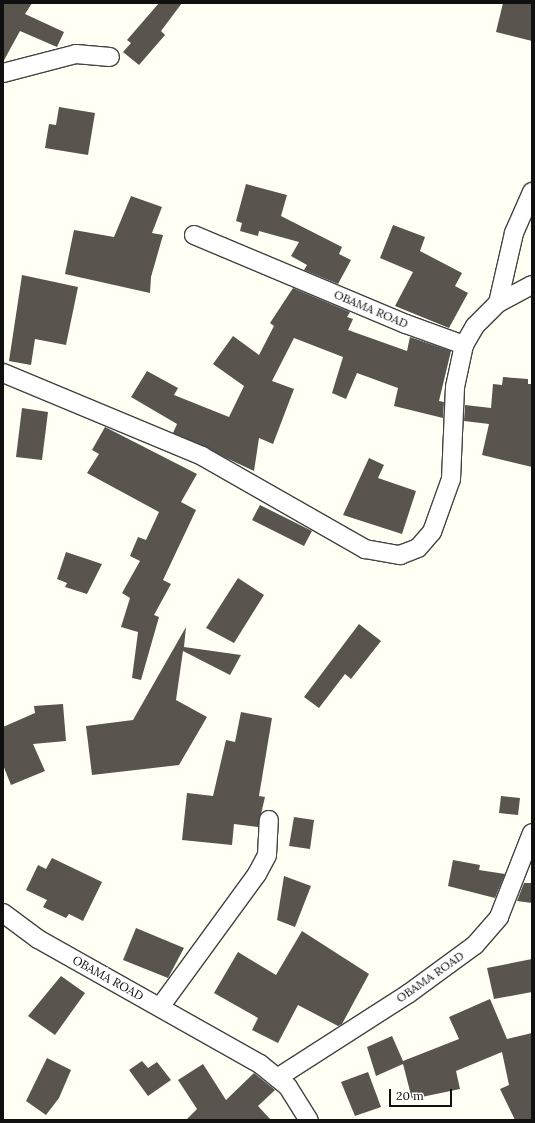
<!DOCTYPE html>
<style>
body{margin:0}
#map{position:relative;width:535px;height:1123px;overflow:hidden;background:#fffff4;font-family:Lora,serif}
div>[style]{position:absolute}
.building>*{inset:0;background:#59544d}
.roads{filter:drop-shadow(1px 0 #434343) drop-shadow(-1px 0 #434343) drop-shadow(0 1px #434343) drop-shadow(0 -1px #434343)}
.street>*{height:18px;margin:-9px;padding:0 9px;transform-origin:9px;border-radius:9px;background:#fff}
span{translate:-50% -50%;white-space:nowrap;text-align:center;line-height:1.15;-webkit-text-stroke:4px #fff;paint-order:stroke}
.street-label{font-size:12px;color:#101010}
.frame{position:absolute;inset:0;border:4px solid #101010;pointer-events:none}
.scale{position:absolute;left:389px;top:1089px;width:63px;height:18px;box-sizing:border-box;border:2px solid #101010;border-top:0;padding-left:5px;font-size:12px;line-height:14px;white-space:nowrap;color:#101010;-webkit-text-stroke:3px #fff;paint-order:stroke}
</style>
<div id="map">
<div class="building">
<div style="clip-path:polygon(3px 3px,32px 3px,25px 14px,64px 32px,57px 47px,20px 31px,3px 62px)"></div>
<div style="clip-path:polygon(159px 3px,182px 3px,161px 31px,165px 35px,139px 65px,123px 52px,131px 43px,127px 40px)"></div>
<div style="clip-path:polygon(503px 3px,532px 3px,532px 41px,496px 32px)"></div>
<div style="clip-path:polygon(59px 107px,95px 113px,88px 155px,45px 148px,49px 124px,56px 125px)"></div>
<div style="clip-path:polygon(246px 184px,287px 195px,281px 216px,342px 247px,339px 254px,351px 260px,338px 284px,304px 270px,307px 265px,291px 256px,299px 242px,259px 231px,258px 236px,240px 231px,242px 223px,236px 221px)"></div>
<div style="clip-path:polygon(131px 196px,162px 207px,152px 233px,163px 235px,151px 277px,150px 293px,65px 274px,74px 230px,114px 237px)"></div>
<div style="clip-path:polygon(393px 225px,425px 237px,420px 251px,462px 273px,455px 286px,468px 293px,449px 328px,395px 306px,413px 272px,380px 258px)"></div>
<div style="clip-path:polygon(22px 275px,78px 287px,66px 345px,35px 339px,31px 365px,9px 361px)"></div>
<div style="clip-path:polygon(293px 288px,350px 312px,347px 317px,353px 319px,348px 330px,407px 351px,410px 337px,451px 351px,439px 401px,444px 402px,443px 418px,394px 406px,398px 388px,357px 373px,346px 399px,332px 393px,343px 357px,294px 338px,272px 381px,294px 389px,273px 444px,259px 438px,254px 471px,173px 433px,177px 424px,131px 397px,147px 371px,178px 388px,174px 395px,229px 417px,244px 386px,213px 364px,233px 336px,259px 355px,274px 326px,270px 323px)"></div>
<div style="clip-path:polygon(503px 377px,528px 379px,528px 384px,532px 384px,532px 467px,482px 455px,489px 424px,464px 421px,465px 405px,491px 408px,493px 384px,502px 385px)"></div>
<div style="clip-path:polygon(22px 408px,48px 412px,42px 460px,16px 457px)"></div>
<div style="clip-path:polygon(105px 427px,197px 474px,181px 502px,196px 510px,163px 580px,171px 584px,154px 615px,159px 617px,141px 680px,132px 678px,138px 632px,121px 627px,130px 598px,122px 593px,140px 561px,130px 556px,138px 537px,146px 540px,159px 512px,87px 473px,99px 454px,92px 450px)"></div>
<div style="clip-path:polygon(369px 458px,384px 465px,378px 478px,416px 491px,402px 534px,343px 515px)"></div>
<div style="clip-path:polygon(260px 505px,312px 531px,304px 546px,252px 520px)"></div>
<div style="clip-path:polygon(66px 552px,102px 564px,87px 594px,65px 587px,67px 583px,57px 579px)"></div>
<div style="clip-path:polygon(238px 578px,264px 595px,234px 643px,206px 628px)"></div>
<div style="clip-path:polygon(359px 624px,381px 641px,351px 679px,345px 674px,319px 708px,304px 697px)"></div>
<div style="clip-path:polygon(186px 627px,184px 647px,241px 655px,230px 675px,183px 651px,176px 700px,207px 717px,179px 765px,92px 775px,86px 726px,133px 720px)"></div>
<div style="clip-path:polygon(63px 704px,66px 741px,33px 744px,45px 771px,11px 785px,3px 765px,3px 727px,35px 713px,34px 706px)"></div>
<div style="clip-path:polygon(241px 712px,272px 718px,259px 796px,265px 797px,258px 827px,234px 824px,232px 845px,182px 840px,187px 793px,213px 796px,226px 740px,235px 742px)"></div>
<div style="clip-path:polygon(501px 796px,520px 798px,518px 815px,499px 813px)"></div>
<div style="clip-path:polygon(294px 817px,314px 820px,310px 849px,289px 846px)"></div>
<div style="clip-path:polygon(52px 858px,102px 882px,83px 921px,69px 914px,66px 918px,43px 907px,47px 900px,26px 890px,38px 865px,46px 869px)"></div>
<div style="clip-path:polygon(453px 860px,480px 865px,479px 870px,505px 874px,495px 898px,448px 886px)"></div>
<div style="clip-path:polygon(284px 876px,311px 886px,295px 927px,277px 920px)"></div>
<div style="clip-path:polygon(524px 883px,532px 883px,532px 903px,517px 901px)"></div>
<div style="clip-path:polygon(136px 928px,184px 948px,168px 978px,123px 960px)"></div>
<div style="clip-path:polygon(302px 931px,369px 974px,342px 1024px,338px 1026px,298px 1005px,278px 1043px,252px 1030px,258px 1018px,214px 993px,238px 952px,276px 975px)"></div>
<div style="clip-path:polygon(532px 959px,532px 992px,494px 999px,487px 968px)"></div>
<div style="clip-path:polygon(61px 976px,85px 993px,55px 1035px,28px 1016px)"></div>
<div style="clip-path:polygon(490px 999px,507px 1039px,532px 1033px,532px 1120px,515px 1120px,500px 1089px,509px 1085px,502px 1052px,456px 1071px,460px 1089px,412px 1099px,403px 1064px,376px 1076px,367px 1047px,392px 1036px,403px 1061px,459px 1039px,449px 1017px)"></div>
<div style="clip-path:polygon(47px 1058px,71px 1070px,59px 1098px,46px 1115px,26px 1101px)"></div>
<div style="clip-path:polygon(142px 1061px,148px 1068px,157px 1062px,171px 1080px,148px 1096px,129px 1070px)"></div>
<div style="clip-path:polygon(203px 1064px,226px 1100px,254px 1073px,275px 1090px,258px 1106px,271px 1120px,186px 1120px,197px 1109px,178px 1080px)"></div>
<div style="clip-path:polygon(368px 1072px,381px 1107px,355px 1116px,341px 1082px)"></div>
</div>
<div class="roads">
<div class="street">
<div style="left:3px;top:73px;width:75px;rotate:-14.6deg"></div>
<div style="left:76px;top:54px;width:34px;rotate:5deg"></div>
<div style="left:194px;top:235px;width:230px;rotate:22.8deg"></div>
<div style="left:406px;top:324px;width:62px;rotate:19.9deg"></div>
<div style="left:498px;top:303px;width:72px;rotate:-77.1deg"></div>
<div style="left:514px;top:233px;width:45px;rotate:-66.3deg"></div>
<div style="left:3px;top:373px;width:216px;rotate:22.6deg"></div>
<div style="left:202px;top:456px;width:188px;rotate:29.7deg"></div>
<div style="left:365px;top:549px;width:36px;rotate:10deg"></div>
<div style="left:400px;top:555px;width:19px;rotate:-21deg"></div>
<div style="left:418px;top:548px;width:21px;rotate:-49deg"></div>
<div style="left:432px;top:532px;width:56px;rotate:-70.3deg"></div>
<div style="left:451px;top:479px;width:92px;rotate:-87.5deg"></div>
<div style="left:455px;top:387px;width:43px;rotate:-77.9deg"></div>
<div style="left:464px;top:345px;width:22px;rotate:-60deg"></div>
<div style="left:475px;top:326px;width:33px;rotate:-45deg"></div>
<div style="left:498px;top:303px;width:38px;rotate:-28deg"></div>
<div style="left:3px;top:913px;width:44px;rotate:36.6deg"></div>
<div style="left:38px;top:939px;width:255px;rotate:29.4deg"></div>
<div style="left:260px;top:1064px;width:36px;rotate:39deg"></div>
<div style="left:288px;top:1087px;width:39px;rotate:58deg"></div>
<div style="left:160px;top:1007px;width:165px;rotate:-53.9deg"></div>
<div style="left:257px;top:874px;width:21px;rotate:-62deg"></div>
<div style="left:267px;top:855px;width:35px;rotate:-87deg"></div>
<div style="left:277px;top:1078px;width:156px;rotate:-32.7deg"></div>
<div style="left:408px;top:994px;width:83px;rotate:-36.2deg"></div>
<div style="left:475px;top:945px;width:37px;rotate:-49deg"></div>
<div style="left:499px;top:917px;width:90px;rotate:-68.6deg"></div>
</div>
</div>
<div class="street-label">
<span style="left:371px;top:309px;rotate:23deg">OBAMA ROAD</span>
<span style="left:430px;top:977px;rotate:-35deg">OBAMA ROAD</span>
<span style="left:108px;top:978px;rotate:29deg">OBAMA ROAD</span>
</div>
<div class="frame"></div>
<div class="scale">20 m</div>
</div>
